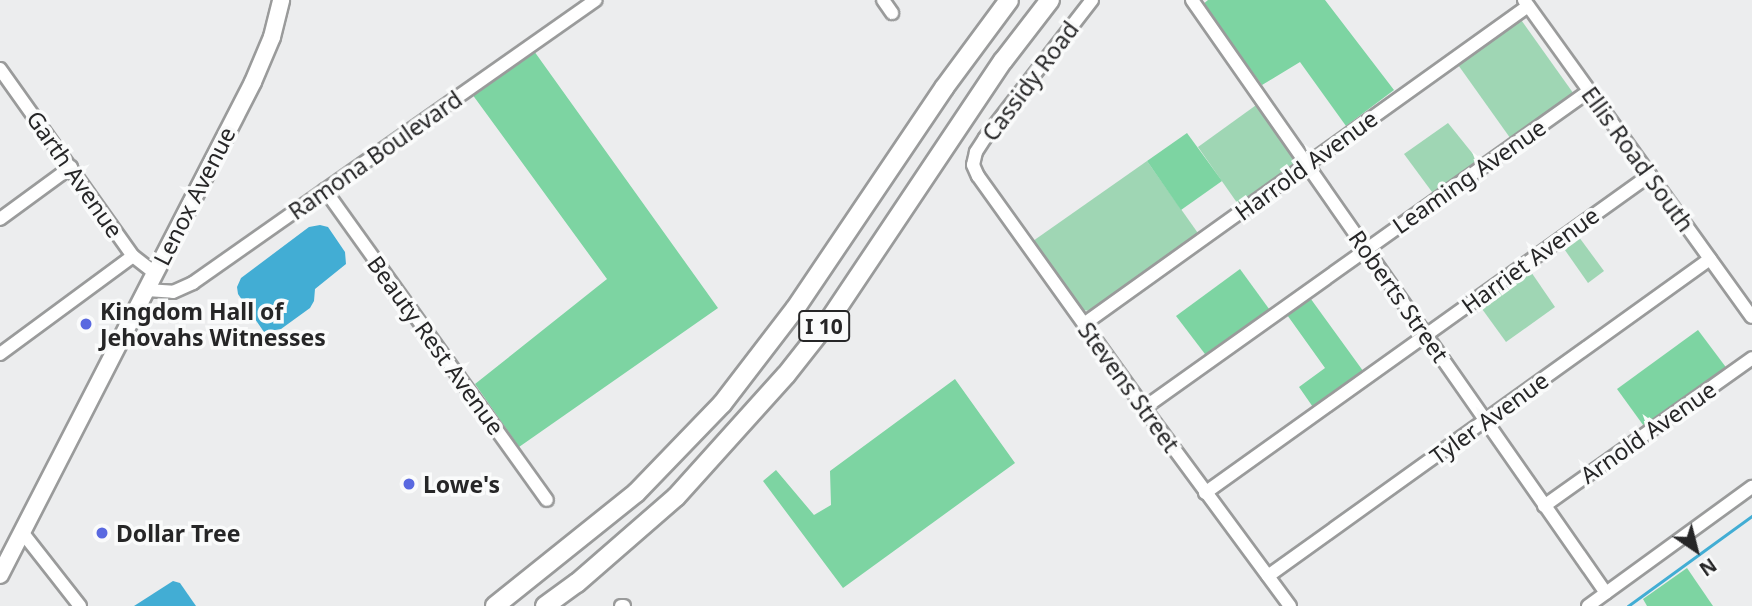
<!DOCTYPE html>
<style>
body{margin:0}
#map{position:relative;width:1752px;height:606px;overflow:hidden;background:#ecedee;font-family:"Noto Sans",sans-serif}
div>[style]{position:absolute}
.green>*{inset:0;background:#9fd6b4}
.forest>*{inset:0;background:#7dd4a2}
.water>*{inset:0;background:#42add4}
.stream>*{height:2.5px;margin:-1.25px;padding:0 1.25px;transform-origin:1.25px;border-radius:1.25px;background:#42add4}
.roads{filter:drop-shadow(2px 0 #9a9b9b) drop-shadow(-2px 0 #9a9b9b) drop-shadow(0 2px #9a9b9b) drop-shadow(0 -2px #9a9b9b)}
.minor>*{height:12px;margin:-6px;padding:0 6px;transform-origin:6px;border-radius:6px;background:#fff}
.major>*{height:16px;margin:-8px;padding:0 8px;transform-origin:8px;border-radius:8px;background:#fff}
.highway>*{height:18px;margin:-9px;padding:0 9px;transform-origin:9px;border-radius:9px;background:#fff}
.dots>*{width:19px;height:19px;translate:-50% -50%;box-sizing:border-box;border:4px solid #fafbfb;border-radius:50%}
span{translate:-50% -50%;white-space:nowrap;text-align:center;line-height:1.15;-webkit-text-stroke:7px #fafbfb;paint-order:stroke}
.shield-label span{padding:2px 5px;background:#fafbfb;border:2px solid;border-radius:5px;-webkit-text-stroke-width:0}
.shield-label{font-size:21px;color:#262627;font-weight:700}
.street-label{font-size:23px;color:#262627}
.poi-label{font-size:23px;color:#262627;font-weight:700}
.left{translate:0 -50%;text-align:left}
.north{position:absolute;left:1661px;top:515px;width:70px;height:70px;-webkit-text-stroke:5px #fafbfb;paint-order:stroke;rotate:145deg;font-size:19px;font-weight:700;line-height:28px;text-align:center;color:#262627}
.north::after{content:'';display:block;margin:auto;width:24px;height:32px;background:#262627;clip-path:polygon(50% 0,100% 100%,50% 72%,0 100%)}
</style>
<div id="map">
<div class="green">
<div style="clip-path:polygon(1519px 17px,1576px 97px,1513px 142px,1456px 62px)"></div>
<div style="clip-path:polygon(1259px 103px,1300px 157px,1297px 168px,1240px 207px,1198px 147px)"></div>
<div style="clip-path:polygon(1448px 123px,1481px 164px,1435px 196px,1404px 154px)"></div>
<div style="clip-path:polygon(1147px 161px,1200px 236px,1091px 311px,1082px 310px,1033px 241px)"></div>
<div style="clip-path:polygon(1576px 233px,1604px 271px,1588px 283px,1560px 243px)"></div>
<div style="clip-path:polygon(1527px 266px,1555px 307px,1506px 342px,1477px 302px)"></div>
</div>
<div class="forest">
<div style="clip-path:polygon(1208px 0,1325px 0,1394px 90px,1346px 126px,1300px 62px,1262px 85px,1202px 5px)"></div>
<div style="clip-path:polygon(534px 51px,718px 308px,519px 447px,475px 384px,607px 279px,472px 94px)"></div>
<div style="clip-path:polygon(1187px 133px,1222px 181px,1181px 210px,1147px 161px)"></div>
<div style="clip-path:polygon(1240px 269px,1272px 313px,1208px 358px,1176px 316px)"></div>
<div style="clip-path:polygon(1308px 295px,1366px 375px,1315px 410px,1299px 387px,1325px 368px,1285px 312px)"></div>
<div style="clip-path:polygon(1698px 330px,1728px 370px,1646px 429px,1617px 389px)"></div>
<div style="clip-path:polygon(955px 379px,1015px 463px,843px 588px,763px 481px,776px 470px,814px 515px,831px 505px,830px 471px)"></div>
<div style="clip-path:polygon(1687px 568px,1713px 606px,1647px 606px,1643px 599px)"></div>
</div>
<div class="water">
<div style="clip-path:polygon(320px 225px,328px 227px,345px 252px,346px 264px,315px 289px,314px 301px,310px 308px,281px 329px,264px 332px,238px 294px,237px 287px,241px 278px,309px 227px)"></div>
<div style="clip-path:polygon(173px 581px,180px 583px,196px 606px,134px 606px)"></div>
</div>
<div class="stream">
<div style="left:1628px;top:606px;width:153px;rotate:-36deg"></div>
</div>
<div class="roads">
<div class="minor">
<div style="left:883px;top:0;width:16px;rotate:55deg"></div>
<div style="left:1092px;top:0;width:175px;rotate:127.8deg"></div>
<div style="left:985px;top:138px;width:17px;rotate:123deg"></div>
<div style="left:976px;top:152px;width:13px;rotate:103deg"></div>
<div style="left:973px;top:165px;width:12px;rotate:66deg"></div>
<div style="left:978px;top:176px;width:285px;rotate:54.4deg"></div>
<div style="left:1144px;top:408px;width:246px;rotate:53.6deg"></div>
<div style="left:1192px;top:0;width:723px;rotate:55.08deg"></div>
<div style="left:1524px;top:0;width:390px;rotate:54.3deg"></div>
<div style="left:0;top:69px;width:229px;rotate:54.6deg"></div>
<div style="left:133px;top:256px;width:28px;rotate:38deg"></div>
<div style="left:325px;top:190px;width:381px;rotate:54.4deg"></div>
<div style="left:0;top:219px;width:88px;rotate:-36.2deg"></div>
<div style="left:147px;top:290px;width:26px;rotate:4deg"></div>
<div style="left:173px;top:292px;width:22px;rotate:-24deg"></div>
<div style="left:193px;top:283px;width:492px;rotate:-35.1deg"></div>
<div style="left:1084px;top:324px;width:546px;rotate:-35.61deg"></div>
<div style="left:0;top:354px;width:165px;rotate:-36.4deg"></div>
<div style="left:1144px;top:408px;width:546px;rotate:-35.46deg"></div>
<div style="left:1205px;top:493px;width:547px;rotate:-35.55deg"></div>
<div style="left:1544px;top:506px;width:255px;rotate:-35.4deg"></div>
<div style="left:22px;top:532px;width:94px;rotate:51.9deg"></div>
<div style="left:1268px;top:576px;width:544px;rotate:-35.65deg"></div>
<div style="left:621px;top:606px;width:3px"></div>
<div style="left:1588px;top:606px;width:203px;rotate:-36deg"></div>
</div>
<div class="major">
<div style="left:0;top:575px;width:554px;rotate:-62.83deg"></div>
<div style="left:253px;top:82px;width:49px;rotate:-67.1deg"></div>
<div style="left:272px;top:37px;width:38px;rotate:-76deg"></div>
</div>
<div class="highway">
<div style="left:495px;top:606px;width:181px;rotate:-38.7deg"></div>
<div style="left:636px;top:493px;width:124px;rotate:-46deg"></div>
<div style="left:722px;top:404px;width:120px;rotate:-52.5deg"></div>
<div style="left:795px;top:309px;width:267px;rotate:-56deg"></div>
<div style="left:944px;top:88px;width:109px;rotate:-53.5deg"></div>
<div style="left:545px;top:606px;width:39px;rotate:-36deg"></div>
<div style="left:577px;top:583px;width:131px;rotate:-41deg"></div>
<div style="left:676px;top:497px;width:164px;rotate:-48deg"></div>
<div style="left:786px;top:375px;width:71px;rotate:-51.8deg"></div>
<div style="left:830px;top:319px;width:311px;rotate:-56.2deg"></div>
<div style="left:1003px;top:61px;width:77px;rotate:-52.4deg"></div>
</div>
</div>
<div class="dots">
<div style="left:86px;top:324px;background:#5a69e0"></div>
<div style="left:409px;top:484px;background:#5a69e0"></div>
<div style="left:102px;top:533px;background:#5a69e0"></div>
</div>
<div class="shield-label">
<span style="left:824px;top:326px">I 10</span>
</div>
<div class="street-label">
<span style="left:1030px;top:81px;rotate:-53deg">Cassidy Road</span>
<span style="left:375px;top:155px;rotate:-35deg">Ramona Boulevard</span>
<span style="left:1638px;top:159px;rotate:54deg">Ellis Road South</span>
<span style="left:1306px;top:165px;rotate:-36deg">Harrold Avenue</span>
<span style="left:75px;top:174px;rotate:55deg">Garth Avenue</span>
<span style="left:1469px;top:176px;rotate:-35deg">Leaming Avenue</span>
<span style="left:194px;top:196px;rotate:-63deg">Lenox Avenue</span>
<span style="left:1530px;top:260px;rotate:-36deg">Harriet Avenue</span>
<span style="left:1399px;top:296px;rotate:55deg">Roberts Street</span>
<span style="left:436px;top:345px;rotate:54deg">Beauty Rest Avenue</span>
<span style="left:1129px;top:387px;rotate:54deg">Stevens Street</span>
<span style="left:1489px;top:418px;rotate:-36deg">Tyler Avenue</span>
<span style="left:1648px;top:432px;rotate:-35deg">Arnold Avenue</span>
</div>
<div class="poi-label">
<span class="left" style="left:100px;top:324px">Kingdom Hall of<br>Jehovahs Witnesses</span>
<span class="left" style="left:423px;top:484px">Lowe's</span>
<span class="left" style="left:116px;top:533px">Dollar Tree</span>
</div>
<div class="north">N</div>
</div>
